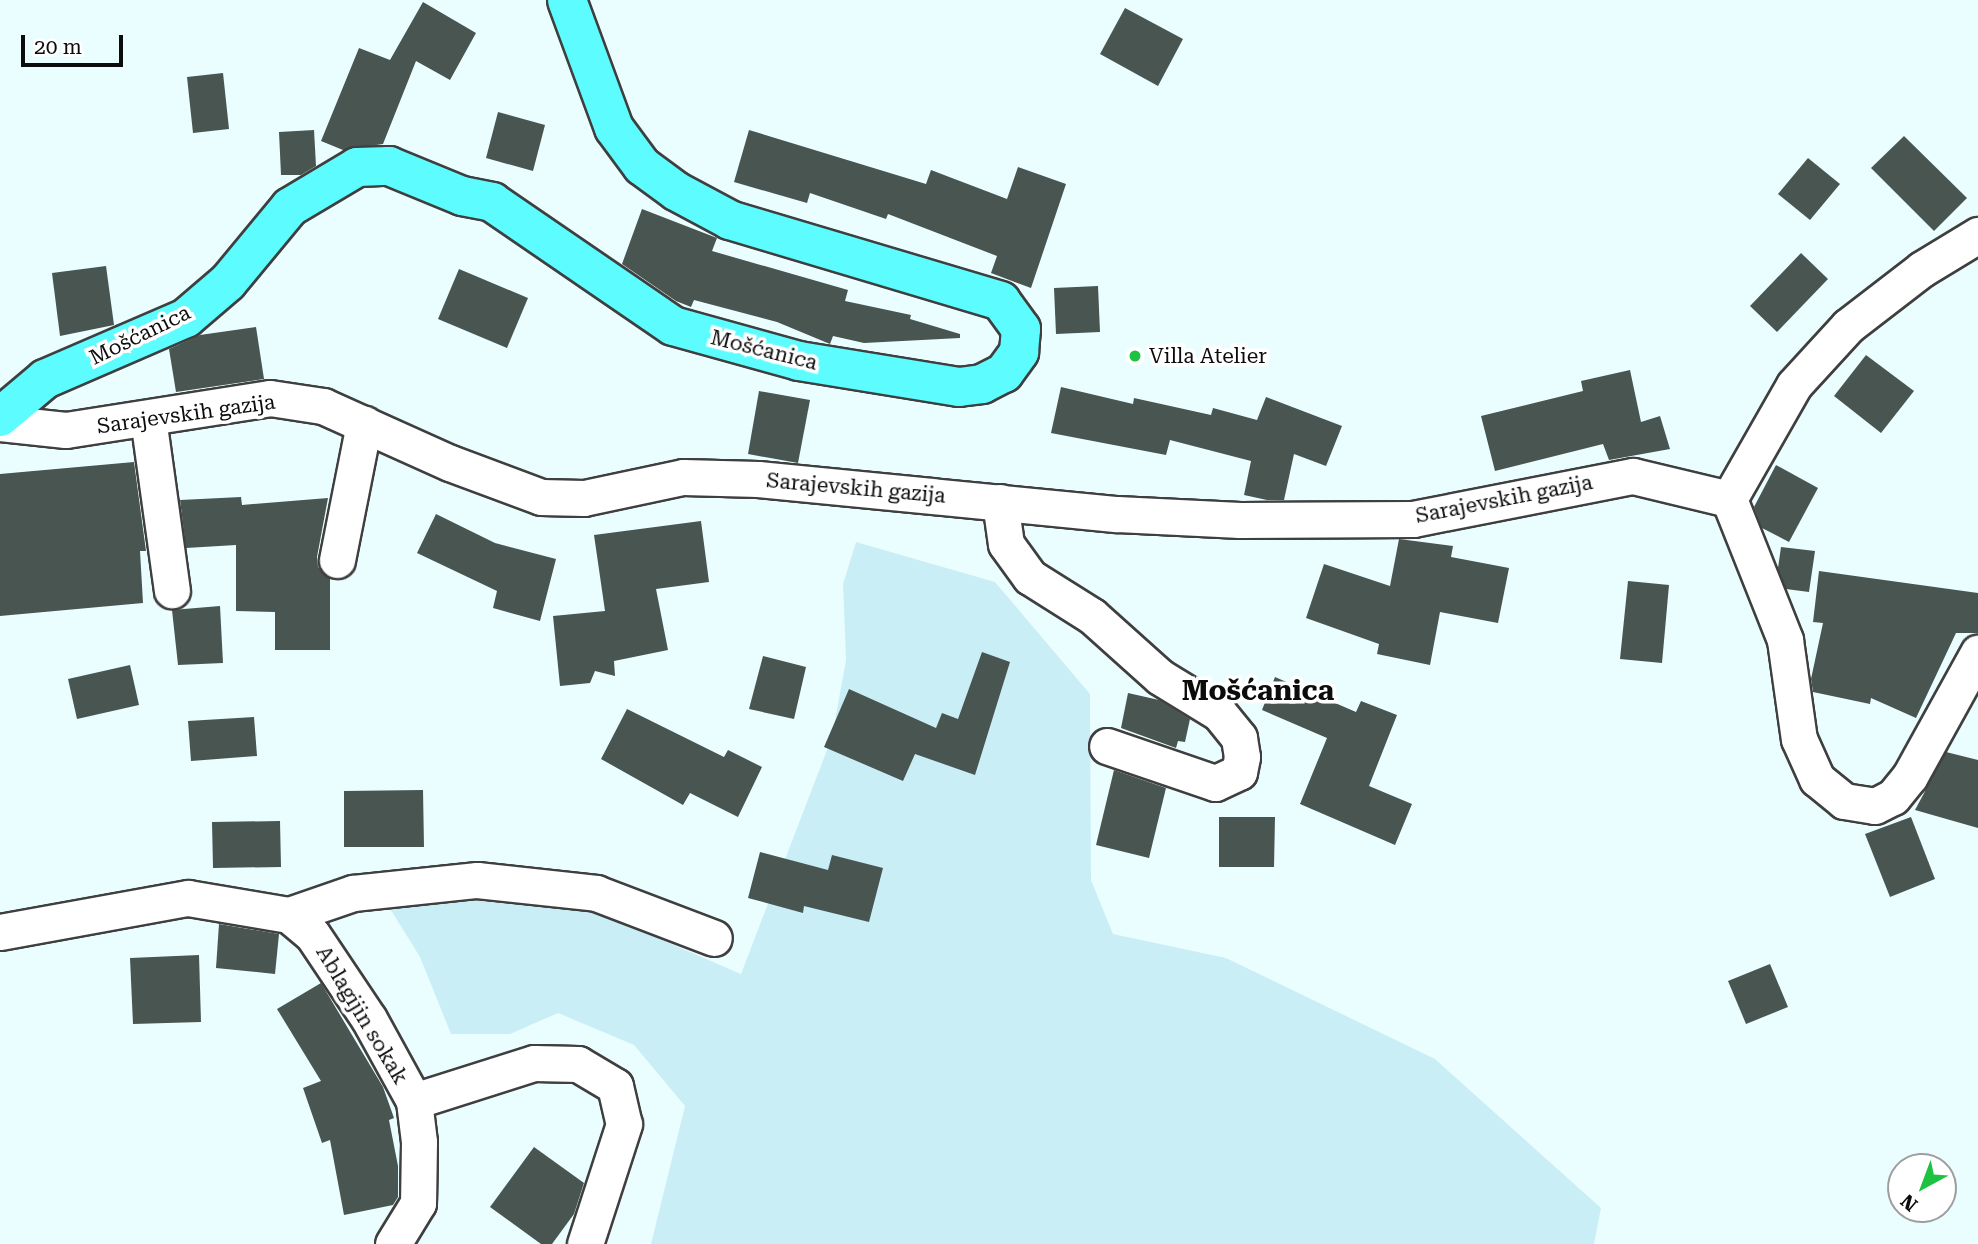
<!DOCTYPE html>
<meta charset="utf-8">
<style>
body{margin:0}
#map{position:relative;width:1978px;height:1244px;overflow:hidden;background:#ebfeff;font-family:"Roboto Serif",serif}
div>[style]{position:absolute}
.farmland>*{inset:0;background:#caeef6}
.building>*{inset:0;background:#485551}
.roads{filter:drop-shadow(2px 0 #3f3f3f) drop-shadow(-2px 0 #3f3f3f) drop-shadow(0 2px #3f3f3f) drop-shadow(0 -2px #3f3f3f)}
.minor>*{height:35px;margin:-17.5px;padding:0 17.5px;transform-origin:17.5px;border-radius:17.5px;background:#fff}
.major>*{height:38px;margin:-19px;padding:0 19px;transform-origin:19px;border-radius:19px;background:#5cfcff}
.dots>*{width:19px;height:19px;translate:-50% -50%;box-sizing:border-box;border:4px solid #fff;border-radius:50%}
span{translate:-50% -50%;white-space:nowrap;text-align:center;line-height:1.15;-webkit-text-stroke:7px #fff;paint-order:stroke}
.street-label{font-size:21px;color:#0c0c0c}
.poi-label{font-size:21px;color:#0c0c0c}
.left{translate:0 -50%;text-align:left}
.district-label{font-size:28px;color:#0c0c0c;font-weight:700}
.north{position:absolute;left:1887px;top:1153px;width:70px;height:70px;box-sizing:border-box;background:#fff;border:2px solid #9e9e9e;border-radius:50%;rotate:221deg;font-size:19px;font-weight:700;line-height:28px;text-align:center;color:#0c0c0c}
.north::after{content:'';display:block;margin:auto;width:24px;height:32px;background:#1ec241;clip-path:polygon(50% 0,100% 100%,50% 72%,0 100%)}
.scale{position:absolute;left:21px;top:35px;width:102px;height:32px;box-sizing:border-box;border:4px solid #0c0c0c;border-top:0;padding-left:9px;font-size:21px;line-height:24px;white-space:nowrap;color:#0c0c0c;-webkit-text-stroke:5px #fff;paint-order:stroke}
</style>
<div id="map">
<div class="farmland">
<div style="clip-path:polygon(856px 542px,995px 582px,1090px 694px,1091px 880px,1113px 934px,1226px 958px,1435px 1059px,1601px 1208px,1594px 1244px,651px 1244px,685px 1106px,634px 1045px,558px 1013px,510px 1034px,451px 1034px,420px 957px,379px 891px,581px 905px,741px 974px,832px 737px,846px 660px,843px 584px)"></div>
</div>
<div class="building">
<div style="clip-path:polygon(423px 2px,476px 33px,450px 80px,416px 61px,383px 144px,343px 150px,321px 141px,359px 48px,390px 60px)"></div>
<div style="clip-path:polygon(1125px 8px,1183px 39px,1158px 86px,1100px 54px)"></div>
<div style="clip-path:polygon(223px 73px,229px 129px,193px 133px,187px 77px)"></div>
<div style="clip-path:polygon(498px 112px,545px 125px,533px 171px,486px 158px)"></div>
<div style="clip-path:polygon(314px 130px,316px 166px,301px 175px,281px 175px,279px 132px)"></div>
<div style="clip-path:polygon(749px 130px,926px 184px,931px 170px,1007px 199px,1018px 167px,1066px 184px,1031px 288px,991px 273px,997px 256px,888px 214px,886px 219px,810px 193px,807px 203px,734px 182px)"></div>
<div style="clip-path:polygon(1904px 136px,1967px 198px,1934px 231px,1871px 168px)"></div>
<div style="clip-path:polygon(1808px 158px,1840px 184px,1810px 220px,1778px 194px)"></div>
<div style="clip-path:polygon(642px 209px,717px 238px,712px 251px,848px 290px,845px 301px,911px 315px,910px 319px,960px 334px,960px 338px,864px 343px,833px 336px,830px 344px,777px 322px,694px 300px,691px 307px,676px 301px,622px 264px)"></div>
<div style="clip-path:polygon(1801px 253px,1828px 279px,1777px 332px,1750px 306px)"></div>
<div style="clip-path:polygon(106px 266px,114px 325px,60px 336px,52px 273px)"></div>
<div style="clip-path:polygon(459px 269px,528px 298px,507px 348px,438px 319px)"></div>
<div style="clip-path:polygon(1098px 286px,1100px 332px,1056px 334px,1054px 288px)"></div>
<div style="clip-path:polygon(256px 327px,264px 379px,176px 392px,169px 349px,200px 335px)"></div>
<div style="clip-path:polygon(1866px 355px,1914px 391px,1881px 433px,1834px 396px)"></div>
<div style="clip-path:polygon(1630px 370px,1641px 422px,1660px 416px,1670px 449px,1609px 460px,1603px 444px,1495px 471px,1481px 416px,1583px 391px,1581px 381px)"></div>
<div style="clip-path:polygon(1061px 387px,1133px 404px,1134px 398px,1211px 415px,1213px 408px,1257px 420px,1266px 397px,1342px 426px,1326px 466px,1294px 454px,1284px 500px,1267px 500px,1244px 495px,1251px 461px,1170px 440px,1166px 455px,1051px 433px)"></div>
<div style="clip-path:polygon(759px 391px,810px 400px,798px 463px,748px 454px)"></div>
<div style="clip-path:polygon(134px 462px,146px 551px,140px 551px,143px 603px,0 616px,0 474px)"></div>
<div style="clip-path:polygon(1776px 465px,1818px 488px,1789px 542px,1762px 528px,1754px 507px)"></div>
<div style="clip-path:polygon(241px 497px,242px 505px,328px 498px,317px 557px,318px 567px,330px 578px,330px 650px,275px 650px,275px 612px,236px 611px,236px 545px,186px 548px,180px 500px)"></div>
<div style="clip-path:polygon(436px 514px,495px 543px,556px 559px,540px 621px,493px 608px,497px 591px,417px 553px)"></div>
<div style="clip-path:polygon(701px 521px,709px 582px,656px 589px,668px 650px,614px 661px,615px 676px,595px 671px,590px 683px,560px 686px,553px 616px,605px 611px,594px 535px)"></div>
<div style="clip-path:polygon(1399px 539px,1453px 546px,1451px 557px,1509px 568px,1498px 623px,1440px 612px,1430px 665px,1377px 654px,1379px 644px,1306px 618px,1324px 564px,1390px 586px)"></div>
<div style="clip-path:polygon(1781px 547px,1815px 551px,1809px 592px,1786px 589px,1778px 568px)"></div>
<div style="clip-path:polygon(1819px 571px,1978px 593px,1978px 633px,1956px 633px,1916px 718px,1871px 698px,1870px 704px,1813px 692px,1811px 679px,1823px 623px,1813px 622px)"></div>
<div style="clip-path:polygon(1628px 581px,1669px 585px,1662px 663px,1620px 659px)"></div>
<div style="clip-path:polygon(220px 606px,223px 663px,178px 665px,172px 610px)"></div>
<div style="clip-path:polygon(982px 652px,1010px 662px,975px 775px,915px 754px,903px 781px,824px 747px,849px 689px,936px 728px,942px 713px,958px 719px)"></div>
<div style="clip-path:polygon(763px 656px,806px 667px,794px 719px,749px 709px)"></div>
<div style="clip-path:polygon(130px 665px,139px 705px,77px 719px,68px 679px)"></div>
<div style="clip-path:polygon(1275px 677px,1356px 712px,1361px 701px,1397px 715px,1369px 786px,1412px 804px,1395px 845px,1300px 804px,1327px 738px,1262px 710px)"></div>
<div style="clip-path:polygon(1128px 693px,1159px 700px,1190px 719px,1185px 742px,1178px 741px,1176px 748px,1121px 728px)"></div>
<div style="clip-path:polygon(627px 709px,724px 757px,728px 750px,762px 767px,738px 817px,690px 793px,683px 805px,601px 759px)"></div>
<div style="clip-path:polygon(254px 717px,257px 756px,191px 761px,188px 721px)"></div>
<div style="clip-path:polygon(1946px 752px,1978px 760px,1978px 828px,1915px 810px)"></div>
<div style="clip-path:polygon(1114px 770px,1166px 788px,1149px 858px,1096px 845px)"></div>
<div style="clip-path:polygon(423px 790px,424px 847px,344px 847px,344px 791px)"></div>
<div style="clip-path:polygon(1219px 817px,1275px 817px,1274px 867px,1219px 867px)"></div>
<div style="clip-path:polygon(1911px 817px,1935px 879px,1890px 897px,1865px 834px)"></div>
<div style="clip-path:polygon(280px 821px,281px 867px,213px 868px,212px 822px)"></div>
<div style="clip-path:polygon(760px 852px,828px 870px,832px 855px,883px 868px,869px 922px,804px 906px,803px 913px,748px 898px)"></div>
<div style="clip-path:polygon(219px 924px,279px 934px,275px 974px,216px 968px)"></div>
<div style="clip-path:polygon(199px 955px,201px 1022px,133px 1024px,130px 958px)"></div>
<div style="clip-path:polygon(1770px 964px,1788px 1007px,1746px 1024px,1728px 981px)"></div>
<div style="clip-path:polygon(321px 983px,383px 1087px,394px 1118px,389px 1120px,398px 1166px,398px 1197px,393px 1205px,344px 1215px,330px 1140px,322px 1143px,303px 1088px,321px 1081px,277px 1009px)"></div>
<div style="clip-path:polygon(534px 1147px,584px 1183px,574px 1214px,552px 1244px,541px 1244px,490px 1207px)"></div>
</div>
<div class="roads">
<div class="minor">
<div style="left:148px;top:418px;width:174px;rotate:82.1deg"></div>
<div style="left:0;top:423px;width:66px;rotate:6.1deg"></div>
<div style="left:66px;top:430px;width:206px;rotate:-8.9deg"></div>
<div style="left:270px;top:398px;width:54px;rotate:8.6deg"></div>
<div style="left:323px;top:406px;width:139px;rotate:24.2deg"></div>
<div style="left:450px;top:463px;width:97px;rotate:20.5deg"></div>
<div style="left:541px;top:497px;width:43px;rotate:1.3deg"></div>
<div style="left:584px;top:498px;width:101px;rotate:-12deg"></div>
<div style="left:683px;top:477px;width:75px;rotate:1.5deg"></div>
<div style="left:758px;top:479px;width:361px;rotate:5.6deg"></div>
<div style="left:1117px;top:514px;width:123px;rotate:2.8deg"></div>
<div style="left:1240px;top:520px;width:173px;rotate:-0.3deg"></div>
<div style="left:1413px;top:519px;width:224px;rotate:-11.1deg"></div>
<div style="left:1633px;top:476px;width:99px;rotate:13.5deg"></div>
<div style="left:1729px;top:499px;width:131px;rotate:-60.3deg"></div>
<div style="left:1794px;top:385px;width:80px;rotate:-47.5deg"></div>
<div style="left:1848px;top:326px;width:93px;rotate:-37.6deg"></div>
<div style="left:1922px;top:269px;width:66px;rotate:-31.3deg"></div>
<div style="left:1729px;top:499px;width:152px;rotate:68.3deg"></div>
<div style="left:1785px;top:640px;width:100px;rotate:82deg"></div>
<div style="left:1799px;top:739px;width:44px;rotate:65.8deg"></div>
<div style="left:1817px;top:779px;width:35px;rotate:39deg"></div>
<div style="left:1844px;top:801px;width:31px;rotate:9deg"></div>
<div style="left:1875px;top:806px;width:20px;rotate:-27deg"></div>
<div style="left:1893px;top:797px;width:27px;rotate:-51deg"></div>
<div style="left:1910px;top:776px;width:141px;rotate:-61.1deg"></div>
<div style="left:1000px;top:502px;width:42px;rotate:81.9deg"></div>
<div style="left:1006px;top:544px;width:41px;rotate:54deg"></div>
<div style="left:1030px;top:577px;width:73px;rotate:32.2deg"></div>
<div style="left:1092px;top:616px;width:91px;rotate:41.9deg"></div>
<div style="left:1160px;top:677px;width:69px;rotate:31.4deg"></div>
<div style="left:1219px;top:713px;width:32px;rotate:51deg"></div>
<div style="left:1239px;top:738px;width:19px;rotate:81deg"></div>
<div style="left:1242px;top:757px;width:15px;rotate:101deg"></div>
<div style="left:1239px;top:772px;width:26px;rotate:155deg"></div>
<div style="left:1215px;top:783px;width:114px;rotate:-161.1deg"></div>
<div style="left:337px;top:560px;width:139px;rotate:-78.8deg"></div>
<div style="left:289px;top:915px;width:68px;rotate:-19deg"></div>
<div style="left:353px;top:893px;width:125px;rotate:-6deg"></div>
<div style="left:477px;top:880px;width:120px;rotate:6.2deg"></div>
<div style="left:596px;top:893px;width:126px;rotate:20.9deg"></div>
<div style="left:0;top:932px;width:191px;rotate:-10.3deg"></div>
<div style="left:188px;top:898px;width:102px;rotate:9.6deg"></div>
<div style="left:289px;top:915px;width:30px;rotate:40deg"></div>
<div style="left:312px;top:934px;width:102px;rotate:56.2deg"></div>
<div style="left:369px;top:1019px;width:94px;rotate:61.2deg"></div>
<div style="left:414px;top:1101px;width:41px;rotate:83deg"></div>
<div style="left:419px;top:1142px;width:61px;rotate:90.9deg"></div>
<div style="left:418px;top:1203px;width:48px;rotate:121.4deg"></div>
<div style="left:414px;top:1101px;width:126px;rotate:-17.6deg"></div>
<div style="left:534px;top:1063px;width:44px;rotate:1.3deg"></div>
<div style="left:578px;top:1064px;width:43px;rotate:30.7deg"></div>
<div style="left:615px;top:1086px;width:39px;rotate:77deg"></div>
<div style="left:624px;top:1124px;width:126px;rotate:108deg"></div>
</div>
<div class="major">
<div style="left:0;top:417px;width:59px;rotate:-40.2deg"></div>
<div style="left:45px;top:379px;width:154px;rotate:-23.4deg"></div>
<div style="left:186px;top:318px;width:55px;rotate:-40.6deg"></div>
<div style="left:228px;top:282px;width:97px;rotate:-50.4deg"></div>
<div style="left:290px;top:207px;width:78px;rotate:-30.8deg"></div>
<div style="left:357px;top:167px;width:32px;rotate:-2deg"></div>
<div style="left:389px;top:166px;width:79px;rotate:22.3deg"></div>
<div style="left:462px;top:196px;width:31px;rotate:11deg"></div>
<div style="left:492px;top:202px;width:219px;rotate:34.4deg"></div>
<div style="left:673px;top:326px;width:131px;rotate:15.5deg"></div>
<div style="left:799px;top:361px;width:162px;rotate:9.2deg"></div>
<div style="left:959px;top:387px;width:23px;rotate:-7deg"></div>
<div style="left:982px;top:384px;width:25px;rotate:-27deg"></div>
<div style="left:1004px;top:373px;width:26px;rotate:-54deg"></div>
<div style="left:1019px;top:352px;width:23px;rotate:-85deg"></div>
<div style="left:1021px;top:329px;width:34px;rotate:-126deg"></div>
<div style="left:1001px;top:301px;width:283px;rotate:-163.4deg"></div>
<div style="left:730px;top:220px;width:61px;rotate:-151.8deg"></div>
<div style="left:676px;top:191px;width:42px;rotate:-143.7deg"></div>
<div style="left:642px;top:166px;width:47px;rotate:-126.4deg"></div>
<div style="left:614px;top:128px;width:136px;rotate:-110.2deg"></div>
</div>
</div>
<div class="dots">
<div style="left:1135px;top:356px;background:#1ec241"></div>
</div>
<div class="street-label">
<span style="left:140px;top:335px;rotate:-26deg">Mošćanica</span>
<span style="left:764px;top:350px;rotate:14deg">Mošćanica</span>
<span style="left:186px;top:414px;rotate:-8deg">Sarajevskih gazija</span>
<span style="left:856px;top:488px;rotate:5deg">Sarajevskih gazija</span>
<span style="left:1504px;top:499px;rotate:-11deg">Sarajevskih gazija</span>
<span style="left:362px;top:1015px;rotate:59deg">Ablagijin sokak</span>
</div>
<div class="poi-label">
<span class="left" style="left:1149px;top:356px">Villa Atelier</span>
</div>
<div class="district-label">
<span style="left:1258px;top:691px">Mošćanica</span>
</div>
<div class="north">N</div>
<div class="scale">20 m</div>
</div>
